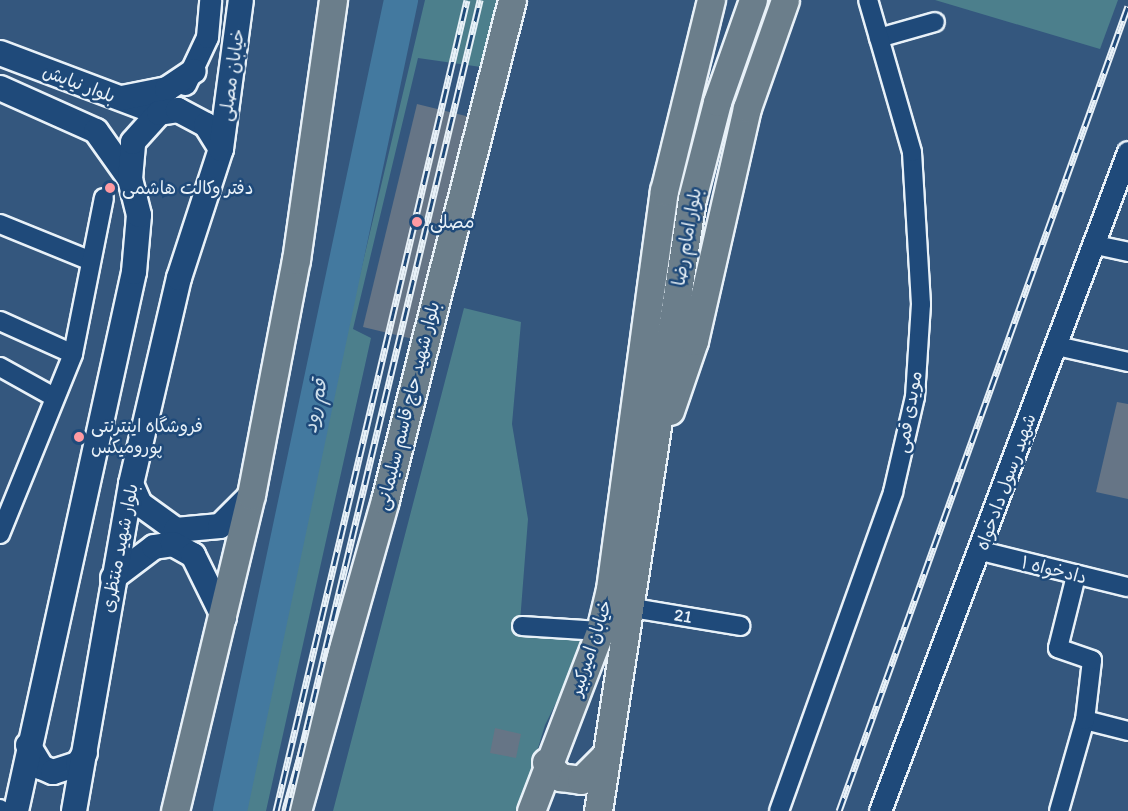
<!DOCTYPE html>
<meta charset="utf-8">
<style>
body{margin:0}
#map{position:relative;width:1128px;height:811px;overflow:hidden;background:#34577e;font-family:Itim,"Playpen Sans Arabic",sans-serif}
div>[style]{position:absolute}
.green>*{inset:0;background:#4c7f8c}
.river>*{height:34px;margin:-17px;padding:0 17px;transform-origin:17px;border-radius:17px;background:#43799f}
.building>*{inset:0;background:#667586}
.roads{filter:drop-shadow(2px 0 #e8f1f8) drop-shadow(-2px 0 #e8f1f8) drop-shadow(0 2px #e8f1f8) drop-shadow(0 -2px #e8f1f8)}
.minor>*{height:18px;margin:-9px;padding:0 9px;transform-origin:9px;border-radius:9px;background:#1f4a7a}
.tertiary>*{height:21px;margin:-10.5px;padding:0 10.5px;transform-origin:10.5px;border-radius:10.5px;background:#1f4a7a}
.secondary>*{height:24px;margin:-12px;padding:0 12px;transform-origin:12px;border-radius:12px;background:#1f4a7a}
.primary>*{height:27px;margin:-13.5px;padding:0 13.5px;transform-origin:13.5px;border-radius:13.5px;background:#6b7e8b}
.rail>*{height:7px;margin-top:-3.5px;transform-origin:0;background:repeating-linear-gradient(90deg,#1f4a7a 0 14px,#e8f1f8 0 28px);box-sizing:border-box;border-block:2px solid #e8f1f8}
.dots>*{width:16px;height:16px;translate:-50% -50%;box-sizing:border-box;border:3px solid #1f4a7a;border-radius:50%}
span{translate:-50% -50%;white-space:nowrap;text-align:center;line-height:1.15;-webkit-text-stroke:5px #1f4a7a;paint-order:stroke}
.street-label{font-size:18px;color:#e8f1f8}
.poi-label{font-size:18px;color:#e8f1f8}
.left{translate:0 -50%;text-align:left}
.water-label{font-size:20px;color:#cfdfeb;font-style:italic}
</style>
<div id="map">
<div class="green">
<div style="clip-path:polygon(425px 0,499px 0,481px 67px,418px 58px,353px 329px,371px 338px,266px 811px,233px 811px)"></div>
<div style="clip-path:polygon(935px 0,1118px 0,1100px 49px)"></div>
<div style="clip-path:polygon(464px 308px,521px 322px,512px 424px,528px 519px,519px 635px,587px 641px,545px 725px,519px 811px,333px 811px)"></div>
</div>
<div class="river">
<div style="left:230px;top:811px;width:829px;rotate:-78.09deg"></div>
</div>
<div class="building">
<div style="clip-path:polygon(417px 104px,470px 117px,417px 340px,363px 327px)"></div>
<div style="clip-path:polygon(1117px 402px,1128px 404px,1128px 499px,1096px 492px)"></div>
<div style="clip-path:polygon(495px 728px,521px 734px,516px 758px,490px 753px)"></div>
</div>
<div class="roads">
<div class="minor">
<div style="left:879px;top:38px;width:58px;rotate:-15.9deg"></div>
<div style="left:0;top:224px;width:98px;rotate:22.1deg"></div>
<div style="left:1096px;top:245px;width:33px;rotate:12deg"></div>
<div style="left:0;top:321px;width:80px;rotate:24.3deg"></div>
<div style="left:1057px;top:346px;width:73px;rotate:12.7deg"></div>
<div style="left:0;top:367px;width:62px;rotate:29.1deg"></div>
<div style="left:0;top:534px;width:194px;rotate:-67.9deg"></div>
<div style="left:73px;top:354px;width:159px;rotate:-78.8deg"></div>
<div style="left:981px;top:551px;width:151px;rotate:13.8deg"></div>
<div style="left:627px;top:607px;width:115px;rotate:9.5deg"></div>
<div style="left:522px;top:626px;width:78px;rotate:3.7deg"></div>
<div style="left:1085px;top:720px;width:44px;rotate:14.3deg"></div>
<div style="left:0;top:809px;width:2px;rotate:63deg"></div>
<div style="left:779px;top:811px;width:339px;rotate:-70.3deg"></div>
<div style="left:893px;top:492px;width:98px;rotate:-77deg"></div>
<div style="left:915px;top:397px;width:93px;rotate:-86.3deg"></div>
<div style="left:921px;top:304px;width:152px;rotate:-93.4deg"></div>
<div style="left:912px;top:152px;width:158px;rotate:-106.1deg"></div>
<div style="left:1059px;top:811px;width:95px;rotate:-74.1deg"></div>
<div style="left:1085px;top:720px;width:60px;rotate:-83.3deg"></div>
<div style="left:1092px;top:660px;width:36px;rotate:-161deg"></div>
<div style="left:1058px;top:648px;width:74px;rotate:-76deg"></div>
</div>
<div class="tertiary">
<div style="left:185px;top:84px;width:52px;rotate:-64.9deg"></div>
<div style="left:207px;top:37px;width:37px;rotate:-85deg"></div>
<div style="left:880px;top:811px;width:704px;rotate:-69.38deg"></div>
</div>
<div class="secondary">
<div style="left:0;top:53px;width:170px;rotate:20.7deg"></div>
<div style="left:0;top:88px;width:105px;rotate:24.1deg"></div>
<div style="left:96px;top:131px;width:59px;rotate:54.7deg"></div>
<div style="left:122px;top:98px;width:46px;rotate:-11.3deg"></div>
<div style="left:167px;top:89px;width:32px;rotate:-34deg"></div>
<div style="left:131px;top:484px;width:22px;rotate:66deg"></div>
<div style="left:140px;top:504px;width:44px;rotate:35.8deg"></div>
<div style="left:176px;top:530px;width:44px;rotate:-5.2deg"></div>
<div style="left:220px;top:526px;width:44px;rotate:-45deg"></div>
<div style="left:113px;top:578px;width:51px;rotate:-37.1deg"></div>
<div style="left:154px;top:547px;width:19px;rotate:-9deg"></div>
<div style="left:173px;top:544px;width:23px;rotate:29deg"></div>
<div style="left:193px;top:555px;width:70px;rotate:63.8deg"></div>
<div style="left:28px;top:745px;width:26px;rotate:59deg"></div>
<div style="left:41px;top:767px;width:13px;rotate:23deg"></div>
<div style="left:53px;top:772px;width:26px;rotate:-18deg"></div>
<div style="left:78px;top:764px;width:13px;rotate:-58deg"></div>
<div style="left:16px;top:811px;width:552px;rotate:-77.65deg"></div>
<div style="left:134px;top:272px;width:57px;rotate:-85deg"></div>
<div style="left:139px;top:215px;width:37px;rotate:-104deg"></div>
<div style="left:130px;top:179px;width:37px;rotate:-85deg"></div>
<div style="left:133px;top:142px;width:39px;rotate:-48deg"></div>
<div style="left:159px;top:113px;width:19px;rotate:-9deg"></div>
<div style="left:178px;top:110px;width:32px;rotate:28deg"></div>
<div style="left:206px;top:125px;width:28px;rotate:58deg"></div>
<div style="left:74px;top:811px;width:332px;rotate:-80.1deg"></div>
<div style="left:131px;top:484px;width:212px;rotate:-76.9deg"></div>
<div style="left:179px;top:278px;width:136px;rotate:-72deg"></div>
<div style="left:221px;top:149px;width:150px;rotate:-82.4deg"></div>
</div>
<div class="primary">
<div style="left:670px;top:411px;width:74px;rotate:-71.1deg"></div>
<div style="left:694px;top:341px;width:239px;rotate:-77.2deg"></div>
<div style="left:747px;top:108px;width:114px;rotate:-70.6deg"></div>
<div style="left:546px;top:762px;width:21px;rotate:47deg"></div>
<div style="left:560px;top:777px;width:21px;rotate:8deg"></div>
<div style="left:581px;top:780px;width:31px;rotate:-45deg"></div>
<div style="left:175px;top:811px;width:325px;rotate:-76.5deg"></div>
<div style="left:251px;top:495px;width:239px;rotate:-79.2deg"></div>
<div style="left:296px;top:260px;width:263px;rotate:-81.9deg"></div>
<div style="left:297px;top:811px;width:323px;rotate:-74.2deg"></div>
<div style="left:385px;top:500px;width:516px;rotate:-75.75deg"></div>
<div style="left:531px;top:811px;width:193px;rotate:-69deg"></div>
<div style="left:600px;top:631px;width:43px;rotate:-76.6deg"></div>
<div style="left:610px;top:589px;width:402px;rotate:-82.3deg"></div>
<div style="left:664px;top:191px;width:197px;rotate:-76.2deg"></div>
<div style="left:598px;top:811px;width:619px;rotate:-81.27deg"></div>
<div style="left:692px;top:199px;width:100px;rotate:-75.5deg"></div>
<div style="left:717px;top:102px;width:108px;rotate:-70.6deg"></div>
</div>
</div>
<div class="rail">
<div style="left:276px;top:811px;width:833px;rotate:-76.75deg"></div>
<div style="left:287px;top:811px;width:834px;rotate:-76.61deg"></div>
<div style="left:839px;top:811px;width:855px;rotate:-70.25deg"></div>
</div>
<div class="dots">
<div style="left:110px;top:188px;background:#ff9aa2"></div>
<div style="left:417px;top:222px;background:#ff9aa2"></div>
<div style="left:79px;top:437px;background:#ff9aa2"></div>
</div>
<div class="street-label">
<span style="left:232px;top:75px;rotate:-82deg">خیابان مصلی</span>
<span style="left:79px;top:84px;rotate:21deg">بلوار نیایش</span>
<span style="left:687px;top:237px;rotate:-80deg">بلوار امام رضا</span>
<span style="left:408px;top:406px;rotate:-76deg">بلوار شهید حاج قاسم سلیمانی</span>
<span style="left:909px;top:412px;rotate:-80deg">مویدی قمی</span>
<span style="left:1006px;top:482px;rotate:-70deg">شهید رسول دادخواه</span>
<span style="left:120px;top:548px;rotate:-79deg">بلوار شهید منتظری</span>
<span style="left:1054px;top:570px;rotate:14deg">دادخواه ۱</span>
<span style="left:683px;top:616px;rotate:9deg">21</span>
<span style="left:591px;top:648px;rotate:-72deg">خیابان امیرکبیر</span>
</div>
<div class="poi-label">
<span class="left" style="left:122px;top:188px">دفتر وکالت هاشمی</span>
<span class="left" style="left:430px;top:222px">مصلی</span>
<span class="left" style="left:91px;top:437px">فروشگاه اینترنتی<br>پورومیکس</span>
</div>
<div class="water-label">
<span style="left:315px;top:406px;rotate:-78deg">قم رود</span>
</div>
</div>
